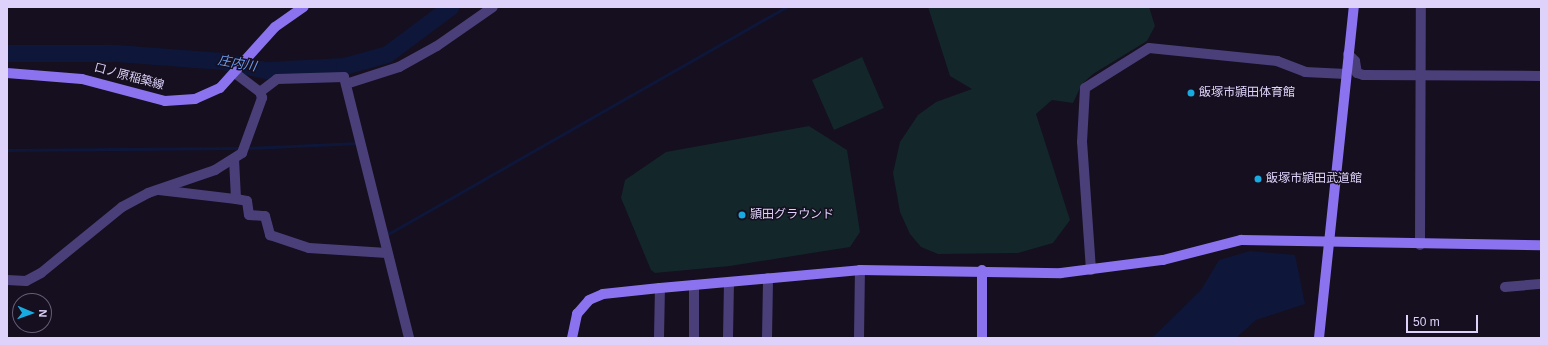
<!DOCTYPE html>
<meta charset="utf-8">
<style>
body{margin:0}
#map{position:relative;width:1548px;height:345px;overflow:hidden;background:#150f1f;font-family:Helvetica,"Noto Sans JP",sans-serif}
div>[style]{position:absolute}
.green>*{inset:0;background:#132629}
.water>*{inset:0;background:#0e1739}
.stream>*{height:3px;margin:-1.5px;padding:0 1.5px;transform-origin:1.5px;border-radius:1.5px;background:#0e1739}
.river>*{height:17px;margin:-8.5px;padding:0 8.5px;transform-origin:8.5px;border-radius:8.5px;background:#0e1739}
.street>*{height:10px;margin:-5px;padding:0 5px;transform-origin:5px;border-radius:5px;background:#4b3f7a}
.secondary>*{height:10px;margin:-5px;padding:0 5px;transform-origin:5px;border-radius:5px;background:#8b73f0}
.dots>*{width:11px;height:11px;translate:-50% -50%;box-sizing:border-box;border:2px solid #150f1f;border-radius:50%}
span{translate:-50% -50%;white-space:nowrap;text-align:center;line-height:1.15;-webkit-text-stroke:3px #150f1f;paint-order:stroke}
.street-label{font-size:12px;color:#ded2fa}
.poi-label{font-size:12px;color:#ded2fa}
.left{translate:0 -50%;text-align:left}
.water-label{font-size:13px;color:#6b9cef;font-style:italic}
.frame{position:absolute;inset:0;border:8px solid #ded2fa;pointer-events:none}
.north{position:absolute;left:12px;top:293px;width:40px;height:40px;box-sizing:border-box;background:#150f1f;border:1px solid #655d77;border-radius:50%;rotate:92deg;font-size:11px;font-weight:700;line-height:16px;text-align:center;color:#ded2fa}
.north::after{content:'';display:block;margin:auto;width:14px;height:18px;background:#18abe1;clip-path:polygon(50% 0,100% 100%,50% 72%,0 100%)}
.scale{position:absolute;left:1406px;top:315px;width:72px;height:18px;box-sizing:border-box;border:2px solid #ded2fa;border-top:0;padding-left:5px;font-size:12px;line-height:14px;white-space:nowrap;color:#ded2fa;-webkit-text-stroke:3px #150f1f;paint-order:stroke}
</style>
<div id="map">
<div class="green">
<div style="clip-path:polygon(928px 7px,1149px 7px,1155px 26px,1147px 41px,1093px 74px,1082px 84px,1073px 103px,1052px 100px,1036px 114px,1070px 220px,1053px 243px,1018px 253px,938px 254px,921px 247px,910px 234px,900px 212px,893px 173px,900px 142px,918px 115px,936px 102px,972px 89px,950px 76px)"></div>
<div style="clip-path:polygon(862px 57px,884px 108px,834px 130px,812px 80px)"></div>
<div style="clip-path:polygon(809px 126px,847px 150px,860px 232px,850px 247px,730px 266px,655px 273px,651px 270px,621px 198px,625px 180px,666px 152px)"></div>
</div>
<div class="water">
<div style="clip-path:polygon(1250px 251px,1295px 255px,1305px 304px,1256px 320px,1236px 338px,1152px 338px,1201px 290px,1219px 260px)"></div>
</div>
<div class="stream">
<div style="left:247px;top:148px;width:112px;rotate:-2.6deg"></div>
<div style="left:7px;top:150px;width:234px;rotate:-0.5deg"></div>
<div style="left:387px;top:231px;width:3px;rotate:72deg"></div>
<div style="left:388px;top:234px;width:458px;rotate:-29.7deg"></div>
</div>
<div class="river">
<div style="left:7px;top:53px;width:109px"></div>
<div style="left:116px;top:53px;width:106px;rotate:4.3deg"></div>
<div style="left:222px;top:61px;width:45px;rotate:11.6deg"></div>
<div style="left:266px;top:70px;width:78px;rotate:-2.9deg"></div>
<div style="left:344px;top:66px;width:45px;rotate:-15.6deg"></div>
<div style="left:387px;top:54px;width:79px;rotate:-36.7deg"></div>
</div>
<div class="street">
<div style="left:1348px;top:54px;width:10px;rotate:45deg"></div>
<div style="left:1355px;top:61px;width:12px;rotate:81deg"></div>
<div style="left:1357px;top:73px;width:6px;rotate:18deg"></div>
<div style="left:1363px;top:75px;width:178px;rotate:0.3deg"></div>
<div style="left:346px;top:84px;width:56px;rotate:-17.8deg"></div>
<div style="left:399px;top:67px;width:43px;rotate:-28.9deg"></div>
<div style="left:437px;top:46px;width:68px;rotate:-34.9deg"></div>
<div style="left:260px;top:92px;width:21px;rotate:-37deg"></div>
<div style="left:277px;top:79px;width:67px;rotate:-1.7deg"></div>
<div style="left:344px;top:77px;width:269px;rotate:76deg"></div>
<div style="left:234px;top:159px;width:40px;rotate:87.1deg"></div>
<div style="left:236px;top:199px;width:11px;rotate:10deg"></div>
<div style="left:247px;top:201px;width:14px;rotate:82deg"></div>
<div style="left:249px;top:215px;width:16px;rotate:4deg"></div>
<div style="left:265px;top:216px;width:20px;rotate:75deg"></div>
<div style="left:270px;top:235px;width:41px;rotate:18.4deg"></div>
<div style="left:309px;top:248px;width:78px;rotate:3.7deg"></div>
<div style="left:159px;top:190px;width:78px;rotate:6.7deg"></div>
<div style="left:1420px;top:245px;width:238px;rotate:-89.8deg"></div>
<div style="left:1091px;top:270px;width:128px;rotate:-94deg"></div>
<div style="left:1082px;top:142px;width:54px;rotate:-86.8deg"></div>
<div style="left:1085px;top:88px;width:75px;rotate:-32deg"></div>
<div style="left:1149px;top:48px;width:129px;rotate:5.8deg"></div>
<div style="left:1277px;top:61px;width:30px;rotate:21deg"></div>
<div style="left:1305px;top:72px;width:41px;rotate:2.8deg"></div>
<div style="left:7px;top:280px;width:19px;rotate:3deg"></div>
<div style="left:26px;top:281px;width:17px;rotate:-28deg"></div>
<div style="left:41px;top:273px;width:104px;rotate:-39.2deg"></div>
<div style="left:122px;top:207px;width:30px;rotate:-28deg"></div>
<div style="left:148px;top:193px;width:71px;rotate:-18.9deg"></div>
<div style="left:215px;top:170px;width:32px;rotate:-32deg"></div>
<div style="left:242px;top:153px;width:59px;rotate:-70deg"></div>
<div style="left:262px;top:98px;width:6px;rotate:-108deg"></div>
<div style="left:260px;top:92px;width:31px;rotate:-143deg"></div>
<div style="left:1505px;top:287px;width:36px;rotate:-5deg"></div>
<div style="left:659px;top:338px;width:50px;rotate:-88.9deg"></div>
<div style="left:694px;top:338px;width:53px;rotate:-90deg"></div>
<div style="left:728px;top:338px;width:56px;rotate:-89deg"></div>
<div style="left:767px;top:338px;width:60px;rotate:-89deg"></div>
<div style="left:859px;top:338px;width:68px;rotate:-89.2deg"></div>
</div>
<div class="secondary">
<div style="left:7px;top:73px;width:75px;rotate:4.6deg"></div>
<div style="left:82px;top:79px;width:86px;rotate:14.8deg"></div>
<div style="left:165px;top:101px;width:30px;rotate:-4deg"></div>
<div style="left:195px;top:99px;width:27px;rotate:-24deg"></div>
<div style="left:220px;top:88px;width:82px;rotate:-48deg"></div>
<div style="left:275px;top:27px;width:35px;rotate:-35deg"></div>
<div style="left:572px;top:338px;width:25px;rotate:-78deg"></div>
<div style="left:577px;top:314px;width:18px;rotate:-49deg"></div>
<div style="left:589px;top:300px;width:15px;rotate:-23deg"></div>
<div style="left:603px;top:294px;width:57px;rotate:-6deg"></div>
<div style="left:660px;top:288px;width:201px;rotate:-5.1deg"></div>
<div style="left:860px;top:270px;width:201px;rotate:0.9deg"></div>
<div style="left:1061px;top:273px;width:103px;rotate:-7.3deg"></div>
<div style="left:1163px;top:260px;width:81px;rotate:-14.4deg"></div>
<div style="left:1241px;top:240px;width:300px;rotate:1deg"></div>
<div style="left:982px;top:338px;width:68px;rotate:-90deg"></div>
<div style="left:1319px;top:338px;width:333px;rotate:-84deg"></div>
</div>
<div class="dots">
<div style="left:1191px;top:93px;background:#18abe1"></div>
<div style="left:1258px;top:179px;background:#18abe1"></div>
<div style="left:742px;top:215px;background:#18abe1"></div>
</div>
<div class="street-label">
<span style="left:129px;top:77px;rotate:15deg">口ノ原稲築線</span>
</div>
<div class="poi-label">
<span class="left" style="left:1199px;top:93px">飯塚市頴田体育館</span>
<span class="left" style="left:1266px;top:179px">飯塚市頴田武道館</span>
<span class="left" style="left:750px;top:215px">頴田グラウンド</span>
</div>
<div class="water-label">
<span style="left:237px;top:64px;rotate:10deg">庄内川</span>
</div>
<div class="frame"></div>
<div class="north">N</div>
<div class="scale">50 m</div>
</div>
